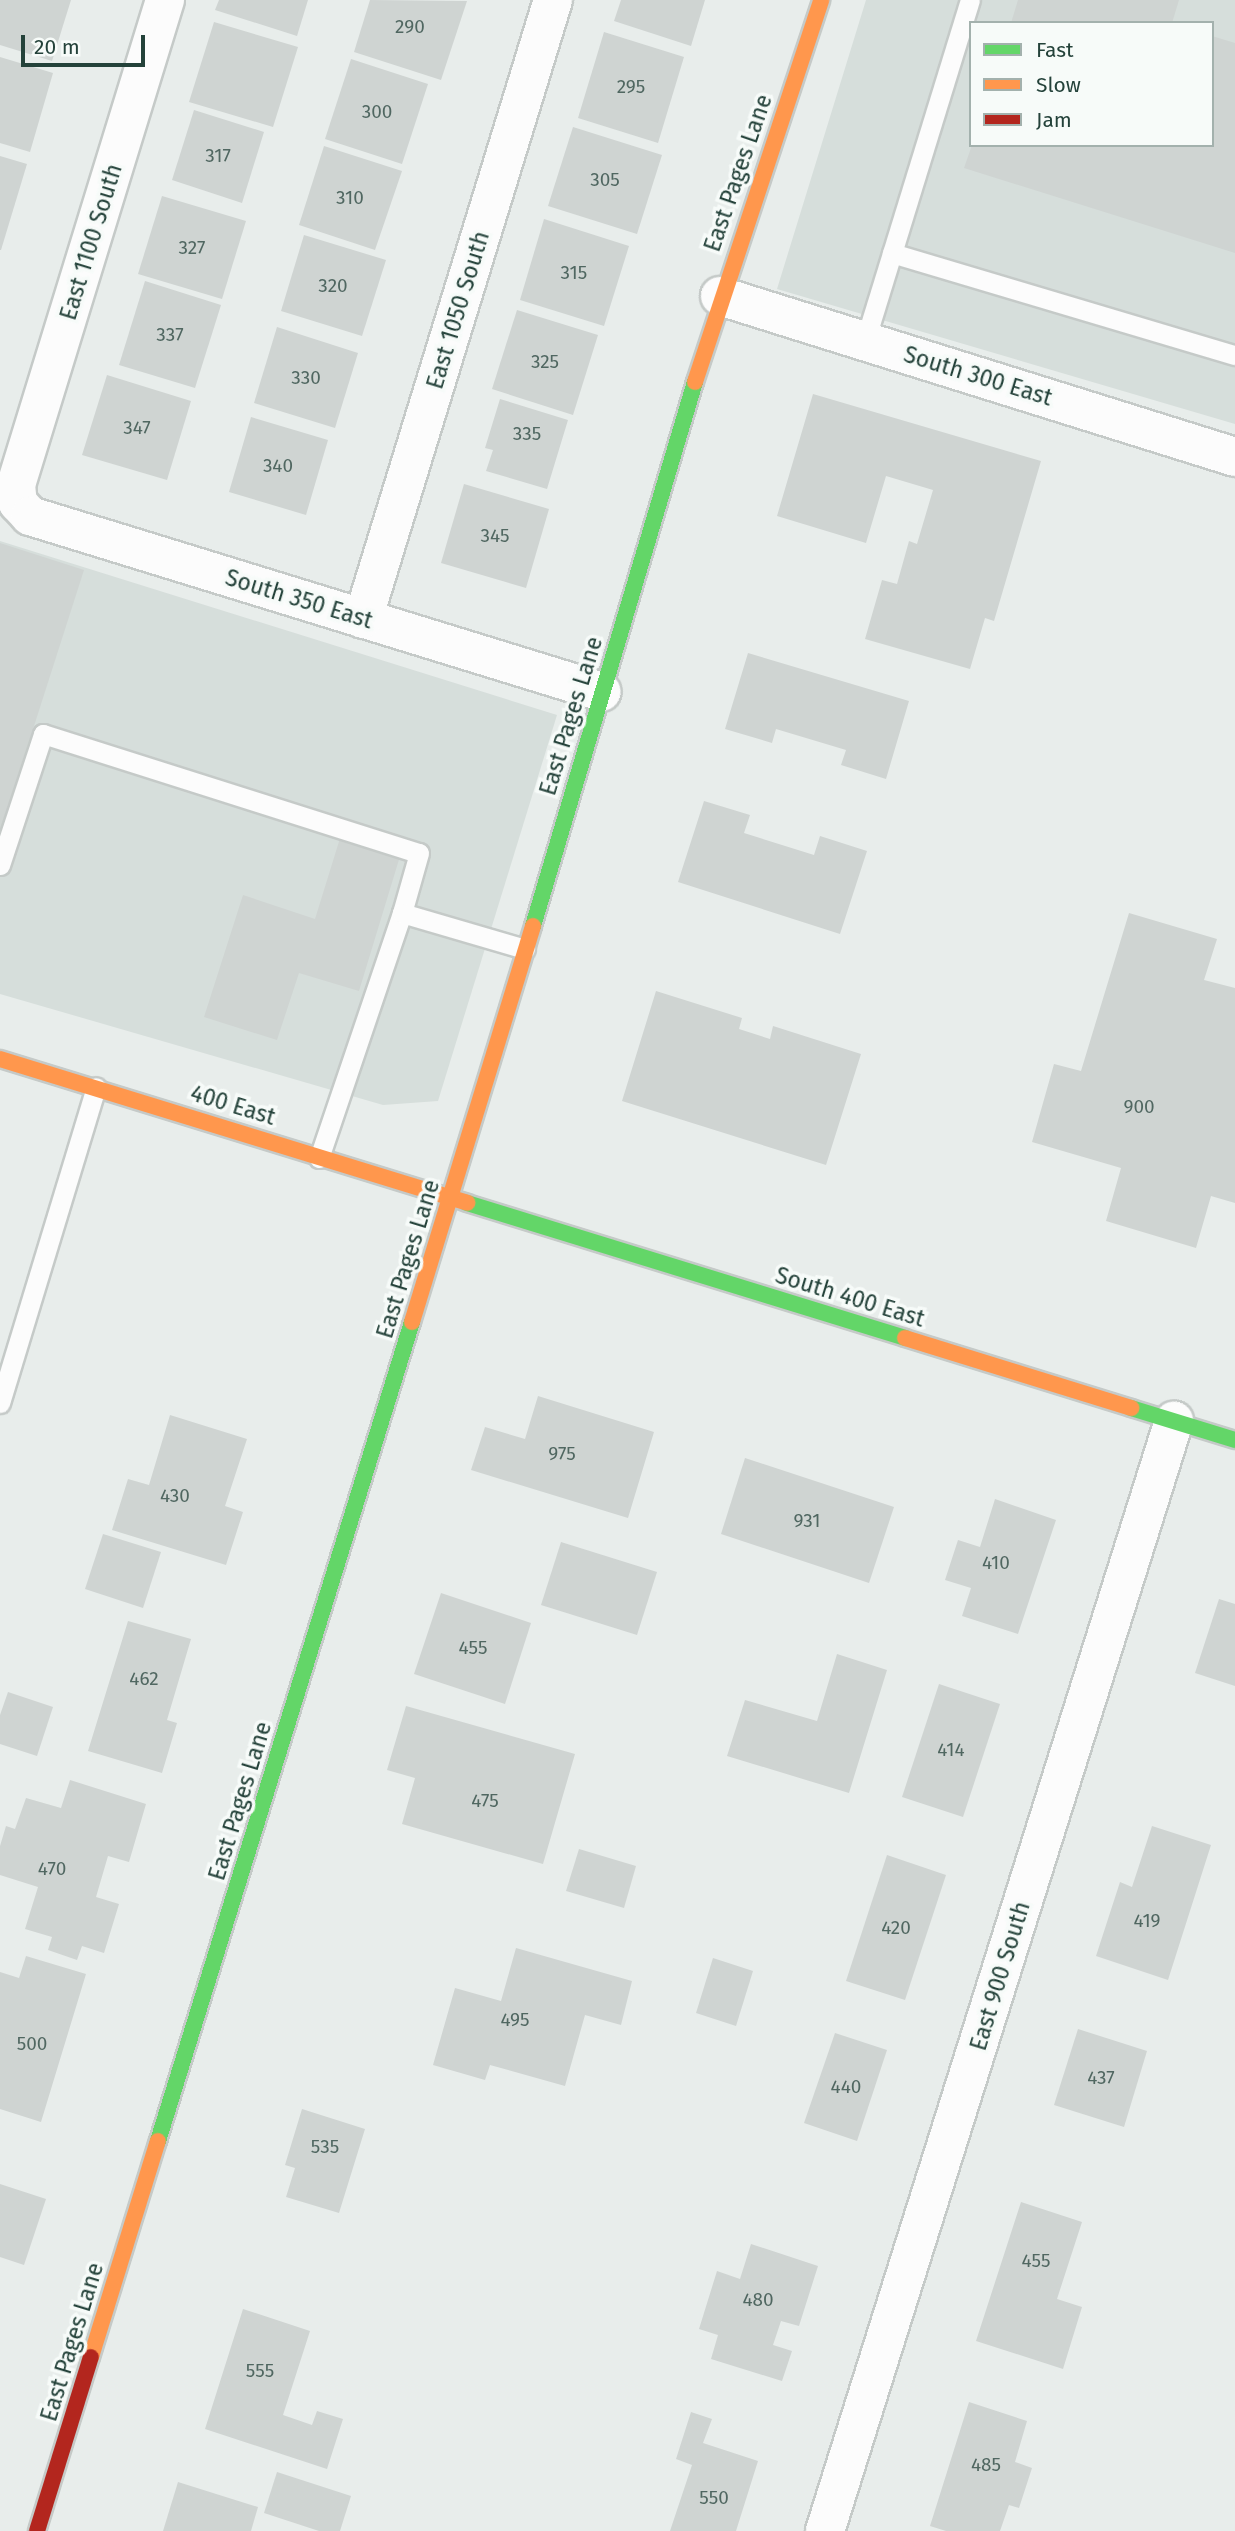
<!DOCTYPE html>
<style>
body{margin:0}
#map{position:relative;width:1235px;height:2531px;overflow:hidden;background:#e8edeb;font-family:"Fira Sans",sans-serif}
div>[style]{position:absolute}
.built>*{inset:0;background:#d6dedb}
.building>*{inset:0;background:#cfd4d2}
.roads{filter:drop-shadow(2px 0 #c5cac8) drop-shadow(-2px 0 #c5cac8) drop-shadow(0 2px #c5cac8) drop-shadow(0 -2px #c5cac8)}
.lane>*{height:19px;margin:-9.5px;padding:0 9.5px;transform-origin:9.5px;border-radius:9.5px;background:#fcfcfc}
.street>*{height:38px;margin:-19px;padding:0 19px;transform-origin:19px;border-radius:19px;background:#fcfcfc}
.fast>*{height:16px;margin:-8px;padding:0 8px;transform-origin:8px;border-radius:8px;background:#63d668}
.slow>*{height:16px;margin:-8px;padding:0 8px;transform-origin:8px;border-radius:8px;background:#ff974d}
.jam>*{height:16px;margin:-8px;padding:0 8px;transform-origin:8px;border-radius:8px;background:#b3261e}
span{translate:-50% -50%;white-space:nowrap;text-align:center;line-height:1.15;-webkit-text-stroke:7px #f7fbf9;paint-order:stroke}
.number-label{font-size:19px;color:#506761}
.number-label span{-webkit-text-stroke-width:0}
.street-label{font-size:23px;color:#24423a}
.legend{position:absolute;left:969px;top:21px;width:245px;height:126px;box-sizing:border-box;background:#f7fbf9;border:2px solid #a3b1ad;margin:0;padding:9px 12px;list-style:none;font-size:21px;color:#24423a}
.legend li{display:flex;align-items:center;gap:14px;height:35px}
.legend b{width:35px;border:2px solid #a3b1ad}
.scale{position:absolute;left:21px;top:35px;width:124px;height:32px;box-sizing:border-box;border:4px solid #24423a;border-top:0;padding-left:9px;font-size:21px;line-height:24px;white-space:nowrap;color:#24423a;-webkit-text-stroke:5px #f7fbf9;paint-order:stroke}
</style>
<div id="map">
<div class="built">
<div style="clip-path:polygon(evenodd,866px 0,1235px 0,1235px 424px,777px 289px,866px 0,971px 23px,1212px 23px,1212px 145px,971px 145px,971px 23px)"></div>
<div style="clip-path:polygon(0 541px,557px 715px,438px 1101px,383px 1105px,0 994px)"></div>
</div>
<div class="building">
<div style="clip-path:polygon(0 0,71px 0,52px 61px,0 45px)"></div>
<div style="clip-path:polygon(219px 0,308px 0,297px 36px,215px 10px)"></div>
<div style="clip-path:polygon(370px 0,467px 1px,441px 80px,354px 52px)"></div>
<div style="clip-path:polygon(621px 0,705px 0,691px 46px,614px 21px)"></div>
<div style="clip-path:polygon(1018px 0,1179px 0,1172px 23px,1011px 23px)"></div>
<div style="clip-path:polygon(214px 22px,298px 47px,273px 127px,189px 102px)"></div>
<div style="clip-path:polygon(604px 32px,684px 57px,658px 143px,578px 118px)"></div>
<div style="clip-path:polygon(1212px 36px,1235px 43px,1235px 253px,964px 168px,972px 145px,1212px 145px)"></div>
<div style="clip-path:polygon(0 57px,53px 73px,30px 152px,0 143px)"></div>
<div style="clip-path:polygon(351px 59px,428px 84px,402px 164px,325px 139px)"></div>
<div style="clip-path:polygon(194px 110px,264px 132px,242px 203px,172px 180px)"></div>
<div style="clip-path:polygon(573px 127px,662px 155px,637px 234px,548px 206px)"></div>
<div style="clip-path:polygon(324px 146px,402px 171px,375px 250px,299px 225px)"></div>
<div style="clip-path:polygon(0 156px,27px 164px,1px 250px,0 250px)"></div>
<div style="clip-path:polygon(162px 196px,246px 221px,222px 299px,138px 274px)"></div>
<div style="clip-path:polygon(544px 219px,629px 246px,604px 326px,520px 300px)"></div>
<div style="clip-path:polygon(304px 235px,386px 260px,362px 336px,281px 311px)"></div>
<div style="clip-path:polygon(145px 281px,221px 305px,195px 388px,119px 365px)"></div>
<div style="clip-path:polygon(517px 310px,598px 335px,573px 415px,492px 389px)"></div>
<div style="clip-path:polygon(277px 327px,358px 353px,335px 428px,254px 403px)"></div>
<div style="clip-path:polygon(107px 375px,191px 401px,167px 480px,82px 455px)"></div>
<div style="clip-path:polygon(813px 394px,1041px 461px,994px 621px,985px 618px,970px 669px,865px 639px,882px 580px,897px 584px,909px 541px,917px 544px,933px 490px,886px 476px,866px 543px,777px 516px)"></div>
<div style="clip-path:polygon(500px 399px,568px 420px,547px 489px,486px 471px,493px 450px,485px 448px)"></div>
<div style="clip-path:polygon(251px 417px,328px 440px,306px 515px,229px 492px)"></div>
<div style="clip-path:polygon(464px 484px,549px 509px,526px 588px,441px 563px)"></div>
<div style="clip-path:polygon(0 543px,84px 570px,1px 829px,0 829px)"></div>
<div style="clip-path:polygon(748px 653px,909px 701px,886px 779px,841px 765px,846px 750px,776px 729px,772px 743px,725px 729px)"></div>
<div style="clip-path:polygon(704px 801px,750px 815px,744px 833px,814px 855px,820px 836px,867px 851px,840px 934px,678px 882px)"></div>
<div style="clip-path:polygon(341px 835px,401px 853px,359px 991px,299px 973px,277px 1040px,204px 1017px,243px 895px,315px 919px)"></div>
<div style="clip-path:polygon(1129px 913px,1217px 939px,1204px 980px,1235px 988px,1235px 1203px,1211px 1196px,1196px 1248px,1106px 1221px,1121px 1168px,1032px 1142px,1054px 1064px,1081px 1071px)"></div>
<div style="clip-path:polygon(656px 991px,742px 1018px,739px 1029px,770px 1039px,773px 1026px,861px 1054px,826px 1165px,622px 1101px)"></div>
<div style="clip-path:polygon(538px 1396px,654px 1432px,628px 1518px,471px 1470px,485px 1427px,525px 1439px)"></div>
<div style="clip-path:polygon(170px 1415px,247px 1439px,225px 1506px,243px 1512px,226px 1565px,112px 1530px,128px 1479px,149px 1485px)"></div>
<div style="clip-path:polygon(745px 1458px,894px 1507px,869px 1583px,721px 1534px)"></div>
<div style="clip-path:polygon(995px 1499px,1056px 1520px,1018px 1634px,962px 1616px,971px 1588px,945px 1580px,958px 1540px,980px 1547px)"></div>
<div style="clip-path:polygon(103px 1534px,161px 1552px,143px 1608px,85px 1589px)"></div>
<div style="clip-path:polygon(561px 1542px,657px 1572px,637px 1635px,541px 1605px)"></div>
<div style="clip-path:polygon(441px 1593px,531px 1623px,505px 1704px,414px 1674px)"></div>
<div style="clip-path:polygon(1219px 1599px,1235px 1604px,1235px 1686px,1195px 1673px)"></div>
<div style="clip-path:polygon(128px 1621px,191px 1639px,167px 1720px,177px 1723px,162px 1773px,88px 1751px)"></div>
<div style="clip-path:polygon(837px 1654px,887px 1670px,849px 1793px,727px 1756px,745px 1700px,817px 1721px)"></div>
<div style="clip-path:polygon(939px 1684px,1000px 1704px,963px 1817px,902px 1797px)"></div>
<div style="clip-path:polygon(8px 1692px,53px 1707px,37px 1756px,0 1744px,0 1715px)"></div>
<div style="clip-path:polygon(406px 1706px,575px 1754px,543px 1864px,402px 1824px,415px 1778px,387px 1770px)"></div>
<div style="clip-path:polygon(70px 1780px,146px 1804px,129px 1862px,108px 1856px,96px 1897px,119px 1904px,104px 1953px,82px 1946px,77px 1960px,48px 1950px,52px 1937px,25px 1929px,38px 1887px,0 1875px,0 1846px,6px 1826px,15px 1829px,26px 1798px,61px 1808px)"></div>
<div style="clip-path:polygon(1152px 1826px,1211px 1845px,1168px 1980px,1096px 1956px,1120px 1882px,1132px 1887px)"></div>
<div style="clip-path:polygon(579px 1849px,636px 1866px,624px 1908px,566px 1891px)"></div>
<div style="clip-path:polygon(887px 1855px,946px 1875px,905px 2000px,846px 1981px)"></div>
<div style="clip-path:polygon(516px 1948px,632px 1981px,621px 2025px,585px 2015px,565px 2086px,490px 2065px,485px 2080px,433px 2065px,455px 1988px,501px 2001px)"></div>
<div style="clip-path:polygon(26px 1956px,86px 1974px,41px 2122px,0 2109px,0 1972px,19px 1978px)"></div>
<div style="clip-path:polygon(713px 1958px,753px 1971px,736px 2026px,696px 2013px)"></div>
<div style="clip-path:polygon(1078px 2029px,1147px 2051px,1124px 2127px,1054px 2105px)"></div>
<div style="clip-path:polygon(835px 2033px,887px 2050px,857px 2141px,804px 2123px)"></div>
<div style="clip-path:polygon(302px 2109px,365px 2129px,339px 2213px,286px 2197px,295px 2168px,285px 2165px)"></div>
<div style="clip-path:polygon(0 2184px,46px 2199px,24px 2265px,0 2257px)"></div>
<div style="clip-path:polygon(1021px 2202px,1082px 2222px,1057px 2299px,1082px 2307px,1063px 2369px,976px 2341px)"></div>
<div style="clip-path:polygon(751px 2244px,818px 2266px,799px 2326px,781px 2321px,773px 2345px,792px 2351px,782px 2381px,711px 2359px,718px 2335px,699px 2329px,717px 2271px,740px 2279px)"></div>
<div style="clip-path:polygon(243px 2309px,310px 2331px,283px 2415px,312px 2425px,317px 2411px,343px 2419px,327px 2469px,205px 2429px)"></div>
<div style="clip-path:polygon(969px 2402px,1027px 2421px,1015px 2462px,1032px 2468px,1019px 2508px,1009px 2505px,1000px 2531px,946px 2531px,930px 2526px)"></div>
<div style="clip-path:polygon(691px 2412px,712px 2419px,703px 2443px,758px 2461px,736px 2531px,670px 2531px,692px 2465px,676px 2459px)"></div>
<div style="clip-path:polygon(277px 2472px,351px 2496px,340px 2531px,319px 2531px,264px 2513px)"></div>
<div style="clip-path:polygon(178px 2482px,258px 2507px,251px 2531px,163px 2531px)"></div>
</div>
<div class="roads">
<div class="lane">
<div style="left:892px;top:253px;width:358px;rotate:16.6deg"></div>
<div style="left:865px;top:341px;width:357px;rotate:-72.9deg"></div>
<div style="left:0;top:865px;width:138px;rotate:-71.8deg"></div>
<div style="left:43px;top:734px;width:394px;rotate:17.6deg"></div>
<div style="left:419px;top:853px;width:62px;rotate:105.8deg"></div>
<div style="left:319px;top:1158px;width:259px;rotate:-71.3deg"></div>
<div style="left:402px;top:913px;width:128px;rotate:16.3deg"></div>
<div style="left:0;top:1403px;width:330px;rotate:-73.1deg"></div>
</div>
<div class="street">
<div style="left:165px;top:0;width:507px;rotate:107.08deg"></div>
<div style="left:16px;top:485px;width:18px;rotate:84deg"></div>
<div style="left:18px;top:503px;width:18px;rotate:47deg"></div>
<div style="left:30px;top:516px;width:598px;rotate:17.1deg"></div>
<div style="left:720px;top:296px;width:540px;rotate:17.36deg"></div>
<div style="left:363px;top:619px;width:648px;rotate:-72.94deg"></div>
<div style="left:825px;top:2531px;width:1164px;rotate:-72.55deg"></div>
</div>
<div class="fast">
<div style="left:533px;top:926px;width:568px;rotate:-73.42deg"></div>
<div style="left:467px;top:1203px;width:458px;rotate:17.1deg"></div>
<div style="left:1131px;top:1408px;width:109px;rotate:17.1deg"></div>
<div style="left:158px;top:2141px;width:857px;rotate:-72.77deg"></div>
</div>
<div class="slow">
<div style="left:695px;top:382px;width:402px;rotate:-71.7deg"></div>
<div style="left:0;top:1059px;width:489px;rotate:17.1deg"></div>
<div style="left:412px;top:1322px;width:414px;rotate:-73deg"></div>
<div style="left:905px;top:1338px;width:237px;rotate:17.2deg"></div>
<div style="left:91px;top:2357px;width:226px;rotate:-72.8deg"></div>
</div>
<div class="jam">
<div style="left:37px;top:2531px;width:182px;rotate:-72.8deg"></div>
</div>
</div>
<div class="number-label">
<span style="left:410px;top:27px">290</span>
<span style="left:631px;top:87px">295</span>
<span style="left:377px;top:112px">300</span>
<span style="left:218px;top:156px">317</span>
<span style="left:605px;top:180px">305</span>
<span style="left:350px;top:198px">310</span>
<span style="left:192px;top:248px">327</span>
<span style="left:574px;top:273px">315</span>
<span style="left:333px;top:286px">320</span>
<span style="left:170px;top:335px">337</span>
<span style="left:545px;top:362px">325</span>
<span style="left:306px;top:378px">330</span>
<span style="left:137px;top:428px">347</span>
<span style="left:527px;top:434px">335</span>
<span style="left:278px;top:466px">340</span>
<span style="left:495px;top:536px">345</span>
<span style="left:1139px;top:1107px">900</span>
<span style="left:562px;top:1454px">975</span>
<span style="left:175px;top:1496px">430</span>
<span style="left:807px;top:1521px">931</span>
<span style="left:996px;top:1563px">410</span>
<span style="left:473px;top:1648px">455</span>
<span style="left:144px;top:1679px">462</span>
<span style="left:951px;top:1750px">414</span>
<span style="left:485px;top:1801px">475</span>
<span style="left:52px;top:1869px">470</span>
<span style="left:1147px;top:1921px">419</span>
<span style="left:896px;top:1928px">420</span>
<span style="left:515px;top:2020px">495</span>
<span style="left:32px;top:2044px">500</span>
<span style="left:1101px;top:2078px">437</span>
<span style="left:846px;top:2087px">440</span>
<span style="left:325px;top:2147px">535</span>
<span style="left:1036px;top:2261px">455</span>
<span style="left:758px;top:2300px">480</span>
<span style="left:260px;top:2371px">555</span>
<span style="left:986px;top:2465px">485</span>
<span style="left:714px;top:2498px">550</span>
</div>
<div class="street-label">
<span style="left:738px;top:173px;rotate:-71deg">East Pages Lane</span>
<span style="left:91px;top:242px;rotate:-73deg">East 1100 South</span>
<span style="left:458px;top:310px;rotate:-73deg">East 1050 South</span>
<span style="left:978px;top:376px;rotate:17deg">South 300 East</span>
<span style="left:299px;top:599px;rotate:17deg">South 350 East</span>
<span style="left:571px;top:716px;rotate:-73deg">East Pages Lane</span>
<span style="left:233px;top:1105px;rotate:17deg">400 East</span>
<span style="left:408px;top:1259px;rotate:-73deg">East Pages Lane</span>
<span style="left:850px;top:1297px;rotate:17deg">South 400 East</span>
<span style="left:240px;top:1801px;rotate:-73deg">East Pages Lane</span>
<span style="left:1000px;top:1976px;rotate:-73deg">East 900 South</span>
<span style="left:72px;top:2342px;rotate:-73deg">East Pages Lane</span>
</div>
<ul class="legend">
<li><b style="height:9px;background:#63d668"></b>Fast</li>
<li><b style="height:9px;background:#ff974d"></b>Slow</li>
<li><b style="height:9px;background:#b3261e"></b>Jam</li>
</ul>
<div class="scale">20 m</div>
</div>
